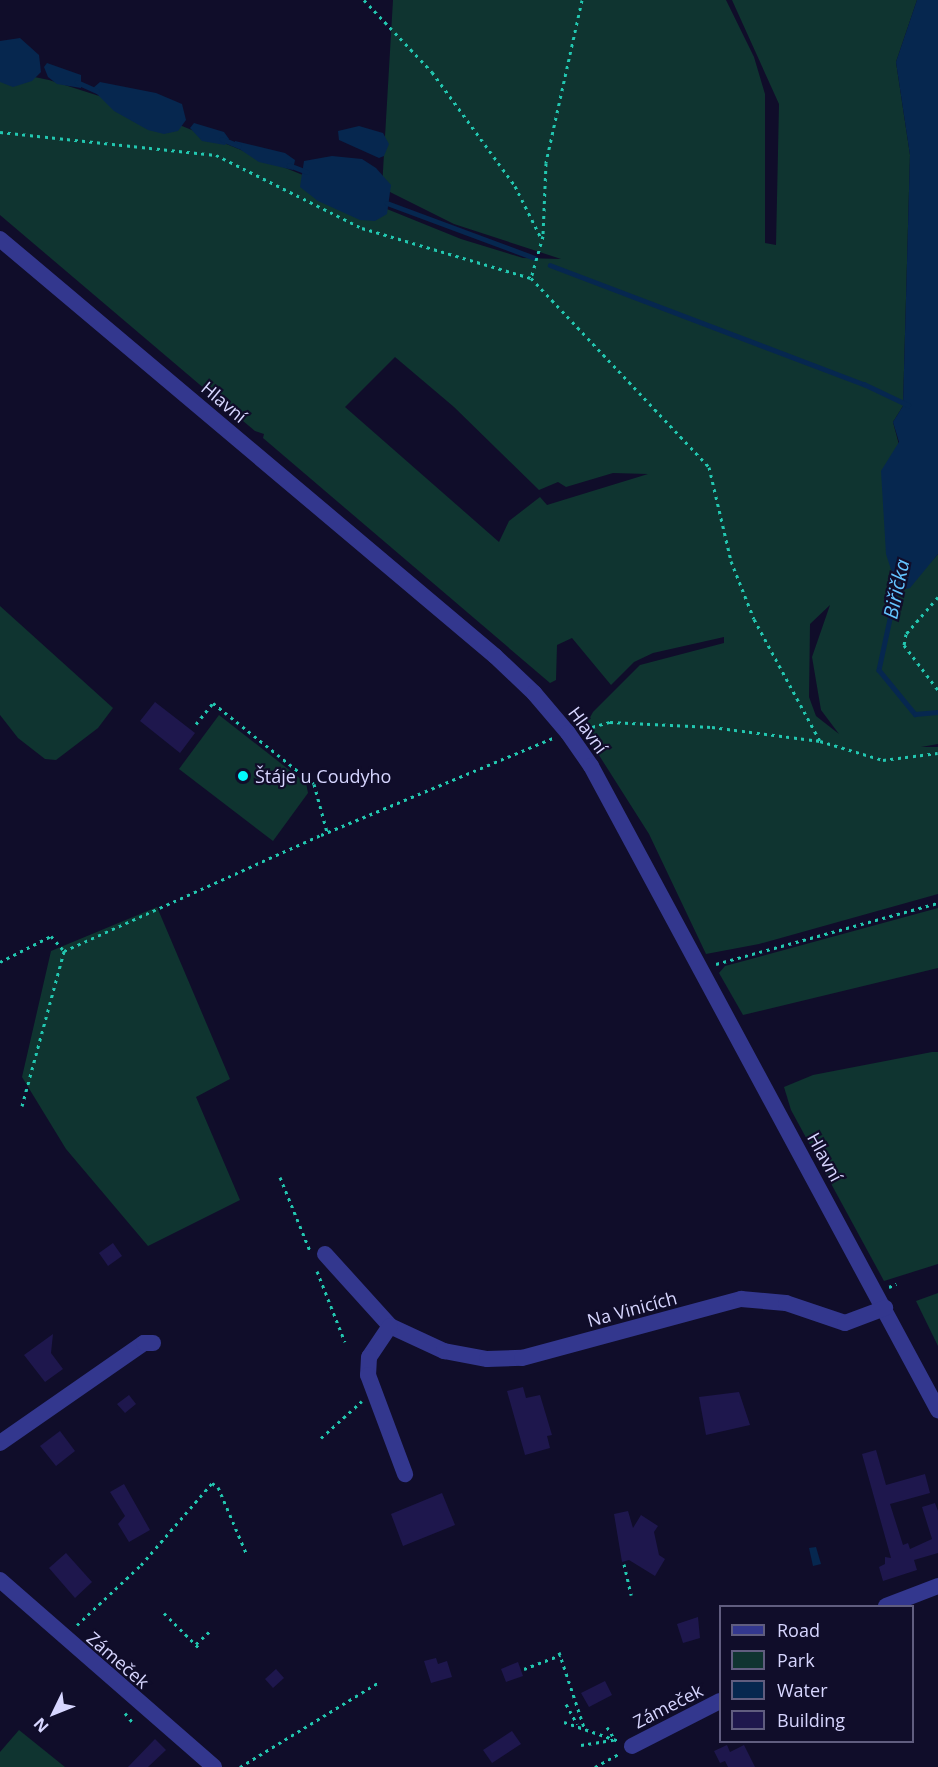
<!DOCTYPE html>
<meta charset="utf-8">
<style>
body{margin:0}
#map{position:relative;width:938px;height:1767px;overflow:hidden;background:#100d2a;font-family:"Open Sans",sans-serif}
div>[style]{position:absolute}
.green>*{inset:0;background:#0f3430}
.water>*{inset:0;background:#06274f}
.stream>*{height:4.5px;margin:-2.25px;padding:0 2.25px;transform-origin:2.25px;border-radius:2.25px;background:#06274f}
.building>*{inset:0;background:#1e174d}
.path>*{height:3px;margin-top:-1.5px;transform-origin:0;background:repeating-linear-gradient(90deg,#22c7b0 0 3px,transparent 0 7.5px)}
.minor>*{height:16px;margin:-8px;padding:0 8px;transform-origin:8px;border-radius:8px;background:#33378e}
.dots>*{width:16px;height:16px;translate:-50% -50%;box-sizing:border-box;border:3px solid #100d2a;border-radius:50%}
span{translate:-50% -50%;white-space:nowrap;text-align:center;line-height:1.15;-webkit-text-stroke:4.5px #100d2a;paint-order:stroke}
.street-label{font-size:18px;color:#d7d6ff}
.poi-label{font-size:18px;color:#d7d6ff}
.left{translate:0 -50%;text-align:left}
.water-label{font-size:20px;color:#64c4ff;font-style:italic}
.legend{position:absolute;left:719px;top:1605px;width:195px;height:138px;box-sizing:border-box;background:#100d2a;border:2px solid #605d7f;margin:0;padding:8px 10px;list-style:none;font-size:18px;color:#d7d6ff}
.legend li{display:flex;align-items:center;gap:12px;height:30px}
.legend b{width:30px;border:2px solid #605d7f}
.north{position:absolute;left:24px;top:1683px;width:60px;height:60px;-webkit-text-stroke:4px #100d2a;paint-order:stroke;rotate:227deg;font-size:16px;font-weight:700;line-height:24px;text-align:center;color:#d7d6ff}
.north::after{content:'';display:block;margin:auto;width:21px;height:27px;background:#d7d6ff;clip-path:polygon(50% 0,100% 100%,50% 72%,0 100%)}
</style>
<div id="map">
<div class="green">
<div style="clip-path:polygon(evenodd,393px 0,726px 0,754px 57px,765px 94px,765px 243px,776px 245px,779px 104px,732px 0,917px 0,896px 62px,910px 155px,903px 406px,893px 422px,930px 563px,938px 554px,938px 744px,921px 747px,938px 747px,938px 894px,759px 944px,706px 954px,649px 834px,583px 730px,593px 712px,640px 665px,724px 643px,724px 637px,653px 653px,634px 662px,611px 685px,572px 638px,557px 645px,556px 680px,550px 683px,263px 438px,264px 434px,255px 431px,206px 390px,0 215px,0 70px,49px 80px,140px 109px,461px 239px,523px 258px,561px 259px,454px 224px,382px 188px,393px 0,395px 357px,454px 407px,539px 490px,558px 482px,566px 487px,613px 473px,648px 474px,547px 505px,540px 497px,509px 521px,499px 542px,345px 407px,395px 357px,393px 0,830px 605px,812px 657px,821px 710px,839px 734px,816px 716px,809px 697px,810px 624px,830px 605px)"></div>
<div style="clip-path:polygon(0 606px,113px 708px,98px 728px,56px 760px,45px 759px,18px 738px,0 715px)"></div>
<div style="clip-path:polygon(219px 715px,306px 783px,308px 793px,273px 841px,179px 769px)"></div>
<div style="clip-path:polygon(157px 907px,230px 1079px,196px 1097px,240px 1200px,148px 1246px,66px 1149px,22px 1077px,51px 951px)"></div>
<div style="clip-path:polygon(938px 908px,938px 968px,743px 1015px,719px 973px,725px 966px)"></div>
<div style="clip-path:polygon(932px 1052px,938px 1052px,938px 1264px,884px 1281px,791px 1110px,784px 1087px,813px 1075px)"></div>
<div style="clip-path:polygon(938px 1293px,938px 1346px,916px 1301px)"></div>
<div style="clip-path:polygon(19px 1730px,65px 1767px,0 1767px,0 1752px)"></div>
</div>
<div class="water">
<div style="clip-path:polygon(917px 0,938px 0,938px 554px,910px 588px,898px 591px,886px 554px,881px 471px,899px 442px,893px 422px,903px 406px,910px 155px,896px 62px)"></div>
<div style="clip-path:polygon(20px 38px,39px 55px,41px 72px,32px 81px,13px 87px,0 82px,0 41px)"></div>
<div style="clip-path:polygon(47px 63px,81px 75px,81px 88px,57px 84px,48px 77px,44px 67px)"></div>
<div style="clip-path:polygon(100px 82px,156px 93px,182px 104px,186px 120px,178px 131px,164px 134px,148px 130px,114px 111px,92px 89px)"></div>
<div style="clip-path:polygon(194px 123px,224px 132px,229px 139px,225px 145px,202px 141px,190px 128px)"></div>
<div style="clip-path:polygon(359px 126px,383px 133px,389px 144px,384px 156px,379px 158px,339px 140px,338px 131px)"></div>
<div style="clip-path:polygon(235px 141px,285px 153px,295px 160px,293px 170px,259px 162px,235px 146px)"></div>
<div style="clip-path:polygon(332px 156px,362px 159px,376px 168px,391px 185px,387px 214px,375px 221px,360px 220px,318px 201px,300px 187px,304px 161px)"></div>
<div style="clip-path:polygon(816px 1547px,821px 1564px,813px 1566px,809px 1548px)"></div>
</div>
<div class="stream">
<div style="left:77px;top:82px;width:22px;rotate:24deg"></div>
<div style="left:222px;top:139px;width:18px;rotate:22deg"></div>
<div style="left:289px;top:165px;width:19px;rotate:21deg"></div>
<div style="left:387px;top:203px;width:158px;rotate:20.4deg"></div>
<div style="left:550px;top:265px;width:336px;rotate:20.8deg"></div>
<div style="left:864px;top:384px;width:49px;rotate:25.5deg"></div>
<div style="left:898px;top:582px;width:90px;rotate:102.2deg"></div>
<div style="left:879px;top:670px;width:57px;rotate:50.7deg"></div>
<div style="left:915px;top:714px;width:23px;rotate:-5deg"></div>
</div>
<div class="building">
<div style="clip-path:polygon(155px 702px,195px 733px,180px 753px,140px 721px)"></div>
<div style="clip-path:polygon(113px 1243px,122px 1256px,108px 1266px,99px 1253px)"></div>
<div style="clip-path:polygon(53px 1334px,51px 1353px,63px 1369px,45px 1382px,24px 1355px)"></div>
<div style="clip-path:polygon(523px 1387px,526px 1398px,540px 1395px,552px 1435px,547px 1436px,550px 1448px,525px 1455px,507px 1391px)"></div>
<div style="clip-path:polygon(739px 1392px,750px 1425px,706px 1435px,699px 1397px)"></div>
<div style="clip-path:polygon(129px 1395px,136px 1404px,125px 1413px,117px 1404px)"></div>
<div style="clip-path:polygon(60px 1431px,75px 1451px,56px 1466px,40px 1446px)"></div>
<div style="clip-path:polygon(876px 1450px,886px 1485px,925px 1474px,930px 1493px,890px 1504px,903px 1545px,908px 1543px,910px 1549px,932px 1539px,922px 1507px,935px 1503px,938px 1511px,938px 1553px,914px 1560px,917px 1570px,883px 1581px,879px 1567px,885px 1564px,885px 1557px,891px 1558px,862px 1454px)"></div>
<div style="clip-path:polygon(124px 1484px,150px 1530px,129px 1542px,118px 1524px,125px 1516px,110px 1492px)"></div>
<div style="clip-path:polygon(442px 1493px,455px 1525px,403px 1546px,391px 1514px)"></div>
<div style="clip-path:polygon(628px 1511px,633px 1528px,641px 1515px,658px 1526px,654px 1532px,659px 1555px,665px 1559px,655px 1576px,629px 1560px,622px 1562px,614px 1514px)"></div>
<div style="clip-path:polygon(66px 1553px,92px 1582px,75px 1598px,49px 1568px)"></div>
<div style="clip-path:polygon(698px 1617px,700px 1638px,683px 1643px,677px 1624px)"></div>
<div style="clip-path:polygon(436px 1658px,438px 1664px,447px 1661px,452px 1677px,431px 1683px,424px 1661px)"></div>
<div style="clip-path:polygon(518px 1662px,523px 1676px,506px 1682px,501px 1669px)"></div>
<div style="clip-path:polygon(276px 1669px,284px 1678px,273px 1688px,265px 1679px)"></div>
<div style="clip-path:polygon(605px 1681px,612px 1695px,589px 1707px,581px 1693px)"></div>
<div style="clip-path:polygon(512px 1731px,521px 1744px,492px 1763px,483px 1750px)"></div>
<div style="clip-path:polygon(155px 1739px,166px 1750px,148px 1767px,128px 1767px)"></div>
<div style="clip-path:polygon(727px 1745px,730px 1752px,744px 1745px,755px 1767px,728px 1767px,725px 1761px,720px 1763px,714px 1751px)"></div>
</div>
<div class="path">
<div style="left:364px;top:0;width:99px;rotate:46.6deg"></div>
<div style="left:432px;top:72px;width:141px;rotate:53.9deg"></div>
<div style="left:515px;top:186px;width:58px;rotate:63.4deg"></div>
<div style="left:582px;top:0;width:167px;rotate:102.5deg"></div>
<div style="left:546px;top:163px;width:73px;rotate:92.4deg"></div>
<div style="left:543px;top:236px;width:44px;rotate:105.9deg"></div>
<div style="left:531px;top:278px;width:260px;rotate:46.7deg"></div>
<div style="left:709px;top:467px;width:97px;rotate:76.8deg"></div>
<div style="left:731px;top:561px;width:62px;rotate:68.4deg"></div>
<div style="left:754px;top:619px;width:139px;rotate:61.6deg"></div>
<div style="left:0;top:132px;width:217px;rotate:6.1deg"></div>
<div style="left:216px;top:155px;width:163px;rotate:26.6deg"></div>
<div style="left:362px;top:228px;width:176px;rotate:16.5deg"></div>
<div style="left:938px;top:597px;width:49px;rotate:130.9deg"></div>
<div style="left:906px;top:634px;width:11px;rotate:100deg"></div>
<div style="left:904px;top:645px;width:56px;rotate:52.9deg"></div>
<div style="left:196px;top:724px;width:27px;rotate:-51deg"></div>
<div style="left:213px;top:703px;width:129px;rotate:38.7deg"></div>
<div style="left:314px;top:784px;width:50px;rotate:74.8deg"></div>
<div style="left:585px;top:729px;width:26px;rotate:-16deg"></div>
<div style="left:610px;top:722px;width:102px;rotate:2.8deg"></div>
<div style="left:712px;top:727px;width:109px;rotate:7.4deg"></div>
<div style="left:820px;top:741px;width:66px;rotate:16.8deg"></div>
<div style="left:883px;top:760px;width:55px;rotate:-7.3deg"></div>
<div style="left:0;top:962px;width:57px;rotate:-27deg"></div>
<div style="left:51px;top:936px;width:20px;rotate:49deg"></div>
<div style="left:64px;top:951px;width:282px;rotate:-24.3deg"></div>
<div style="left:321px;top:835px;width:251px;rotate:-22.7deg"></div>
<div style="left:716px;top:964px;width:230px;rotate:-15.4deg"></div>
<div style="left:22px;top:1106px;width:161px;rotate:-74.8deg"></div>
<div style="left:280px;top:1177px;width:80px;rotate:67.9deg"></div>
<div style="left:317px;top:1271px;width:76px;rotate:68.5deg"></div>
<div style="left:889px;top:1287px;width:8px;rotate:-23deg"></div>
<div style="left:321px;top:1438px;width:55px;rotate:-42.1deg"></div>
<div style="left:624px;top:1564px;width:32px;rotate:77deg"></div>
<div style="left:164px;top:1613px;width:51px;rotate:45deg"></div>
<div style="left:77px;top:1625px;width:88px;rotate:-43.2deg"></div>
<div style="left:141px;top:1565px;width:108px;rotate:-49.1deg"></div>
<div style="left:212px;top:1483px;width:7px;rotate:34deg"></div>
<div style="left:218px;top:1487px;width:74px;rotate:66.9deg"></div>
<div style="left:196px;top:1644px;width:19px;rotate:-43deg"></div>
<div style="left:559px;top:1652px;width:79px;rotate:71.6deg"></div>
<div style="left:524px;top:1669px;width:39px;rotate:-21deg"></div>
<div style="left:566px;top:1704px;width:23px;rotate:61deg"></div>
<div style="left:125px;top:1713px;width:13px;rotate:51deg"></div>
<div style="left:564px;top:1722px;width:58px;rotate:19.1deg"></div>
<div style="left:607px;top:1727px;width:13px;rotate:58deg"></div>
<div style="left:581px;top:1745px;width:33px;rotate:-9deg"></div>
<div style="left:240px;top:1767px;width:163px;rotate:-31.4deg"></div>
<div style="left:595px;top:1767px;width:29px;rotate:-29deg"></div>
</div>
<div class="minor">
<div style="left:0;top:239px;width:647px;rotate:40.11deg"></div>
<div style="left:495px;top:656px;width:54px;rotate:43.5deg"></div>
<div style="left:534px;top:693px;width:52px;rotate:49.6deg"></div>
<div style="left:568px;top:733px;width:40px;rotate:55.1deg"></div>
<div style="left:591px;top:766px;width:732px;rotate:61.68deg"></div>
<div style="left:325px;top:1254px;width:97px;rotate:47.9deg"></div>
<div style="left:390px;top:1326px;width:60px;rotate:24.8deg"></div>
<div style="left:444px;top:1351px;width:44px;rotate:10.5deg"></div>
<div style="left:487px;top:1359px;width:35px;rotate:-2deg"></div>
<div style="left:522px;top:1358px;width:227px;rotate:-15.1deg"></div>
<div style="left:741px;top:1299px;width:45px;rotate:5.1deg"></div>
<div style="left:786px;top:1303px;width:62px;rotate:18.7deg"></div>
<div style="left:845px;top:1323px;width:43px;rotate:-20.6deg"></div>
<div style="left:390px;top:1326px;width:37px;rotate:124deg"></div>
<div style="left:369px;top:1357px;width:18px;rotate:93deg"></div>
<div style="left:368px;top:1375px;width:106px;rotate:69.5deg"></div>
<div style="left:0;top:1443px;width:175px;rotate:-34.8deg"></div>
<div style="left:144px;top:1343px;width:9px"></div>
<div style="left:0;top:1580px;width:284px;rotate:41.1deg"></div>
<div style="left:886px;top:1606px;width:56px;rotate:-21deg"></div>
<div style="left:632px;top:1746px;width:99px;rotate:-27.1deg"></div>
</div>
<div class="dots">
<div style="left:243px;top:776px;background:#02faff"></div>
</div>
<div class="street-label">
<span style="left:224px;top:402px;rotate:40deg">Hlavní</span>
<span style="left:588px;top:730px;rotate:54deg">Hlavní</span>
<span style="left:825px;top:1157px;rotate:61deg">Hlavní</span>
<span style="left:632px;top:1309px;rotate:-15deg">Na Vinicích</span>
<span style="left:118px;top:1660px;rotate:41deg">Zámeček</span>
<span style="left:668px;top:1706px;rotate:-27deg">Zámeček</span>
</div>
<div class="poi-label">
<span class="left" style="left:255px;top:776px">Štáje u Coudyho</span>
</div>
<div class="water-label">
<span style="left:896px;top:589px;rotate:-78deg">Biřička</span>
</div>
<ul class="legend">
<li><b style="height:8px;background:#33378e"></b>Road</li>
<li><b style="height:16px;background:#0f3430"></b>Park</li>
<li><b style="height:16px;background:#06274f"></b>Water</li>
<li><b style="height:16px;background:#1e174d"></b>Building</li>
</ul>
<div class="north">N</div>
</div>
